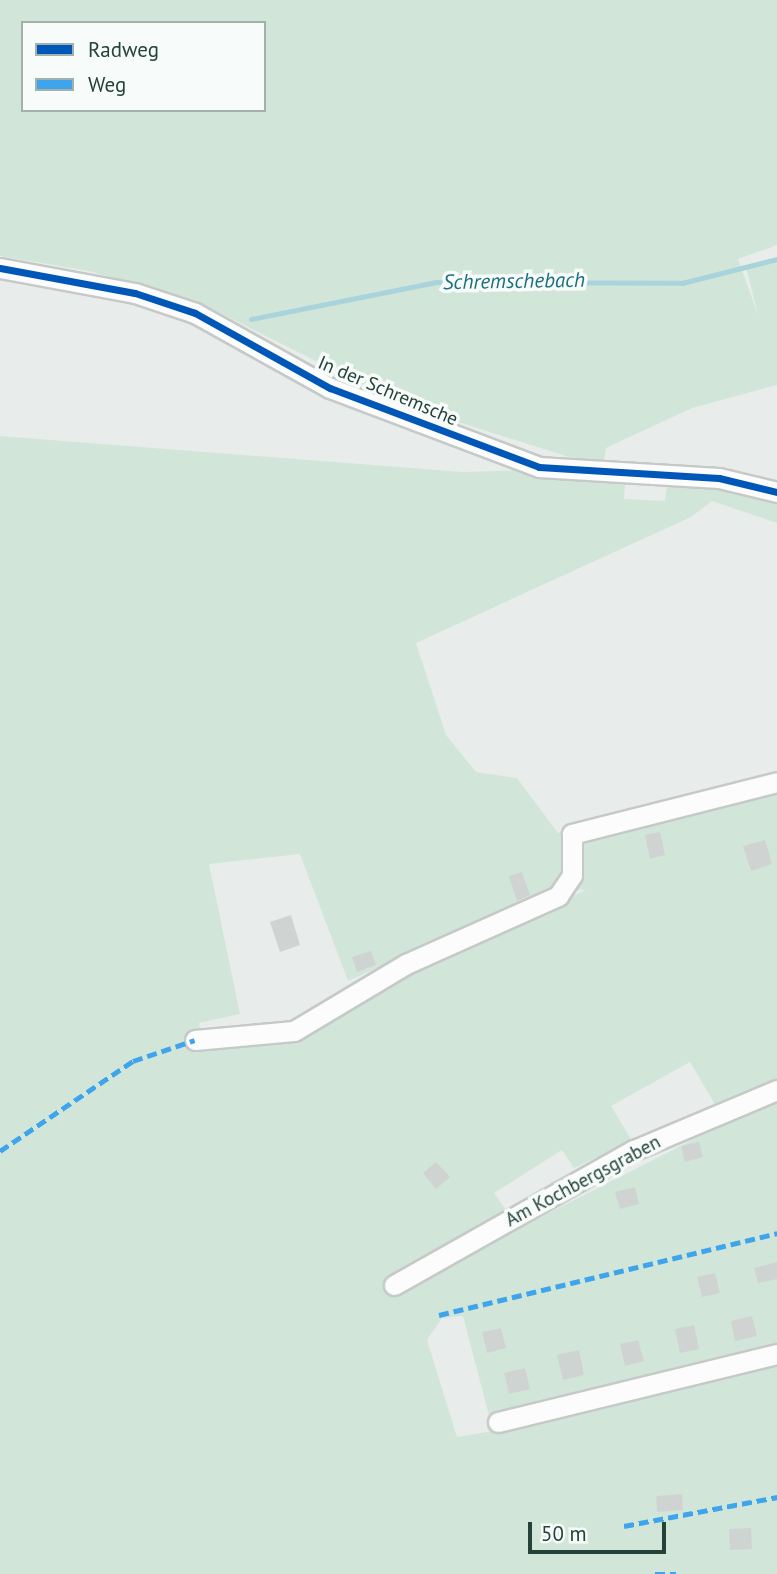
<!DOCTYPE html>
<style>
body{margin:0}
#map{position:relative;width:777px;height:1574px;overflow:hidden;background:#e8edeb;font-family:"PT Sans",sans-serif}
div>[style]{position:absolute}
.green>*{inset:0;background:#d1e6d8}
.stream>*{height:5px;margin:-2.5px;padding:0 2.5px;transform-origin:2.5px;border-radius:2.5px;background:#a9d4db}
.building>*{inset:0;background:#cfd4d2}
.roads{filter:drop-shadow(2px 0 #c5cac8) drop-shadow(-2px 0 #c5cac8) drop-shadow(0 2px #c5cac8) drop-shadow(0 -2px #c5cac8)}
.minor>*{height:19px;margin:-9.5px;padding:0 9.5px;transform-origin:9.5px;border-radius:9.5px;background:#fcfcfc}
.quiet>*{height:5px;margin-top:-2.5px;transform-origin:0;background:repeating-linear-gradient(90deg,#3ea4ec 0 10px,transparent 0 15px)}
.cycleway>*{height:7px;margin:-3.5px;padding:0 3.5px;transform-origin:3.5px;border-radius:3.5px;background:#0057b8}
span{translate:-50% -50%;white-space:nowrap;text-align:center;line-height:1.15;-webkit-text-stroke:7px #f7fbf9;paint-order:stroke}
.street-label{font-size:19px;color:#24423a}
.water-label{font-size:21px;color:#1c6f80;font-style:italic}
.legend{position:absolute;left:21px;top:21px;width:245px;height:91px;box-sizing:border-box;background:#f7fbf9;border:2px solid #a3b1ad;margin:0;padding:9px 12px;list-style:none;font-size:21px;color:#24423a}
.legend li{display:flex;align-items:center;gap:14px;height:35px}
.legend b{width:35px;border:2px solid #a3b1ad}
.scale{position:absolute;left:528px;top:1522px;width:138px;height:32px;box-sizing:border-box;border:4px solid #24423a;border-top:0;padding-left:9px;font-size:21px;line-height:24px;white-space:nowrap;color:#24423a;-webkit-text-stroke:5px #f7fbf9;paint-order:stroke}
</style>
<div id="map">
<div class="green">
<div style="clip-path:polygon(evenodd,0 0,777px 0,777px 245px,738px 259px,758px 315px,746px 267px,777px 259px,777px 385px,692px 408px,606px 448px,604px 461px,569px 457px,404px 405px,200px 303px,89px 271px,0 256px,0 0,23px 23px,264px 23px,264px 110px,23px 110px,23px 23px)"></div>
<div style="clip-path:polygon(evenodd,0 436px,463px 472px,523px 470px,625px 483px,624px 499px,665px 501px,667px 485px,715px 486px,777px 502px,777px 523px,712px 501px,691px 517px,416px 643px,446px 735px,476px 772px,517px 778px,558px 833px,777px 773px,777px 1574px,0 1574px,0 436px,300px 854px,348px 981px,552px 889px,586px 890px,407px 971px,299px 1037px,203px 1048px,199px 1023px,240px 1014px,209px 864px,300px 854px,0 436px,690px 1062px,726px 1123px,519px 1228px,494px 1193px,562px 1150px,574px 1168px,632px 1141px,611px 1106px,690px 1062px,0 436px,463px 1316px,493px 1431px,457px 1437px,427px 1340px,442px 1318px,463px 1316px)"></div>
</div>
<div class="stream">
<div style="left:251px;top:319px;width:189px;rotate:-11.3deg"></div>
<div style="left:436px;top:282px;width:246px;rotate:0.2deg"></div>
<div style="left:682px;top:283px;width:98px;rotate:-14.2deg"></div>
</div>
<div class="building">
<div style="clip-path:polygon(660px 832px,665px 855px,650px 859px,645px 835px)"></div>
<div style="clip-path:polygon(765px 840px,772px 864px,751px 871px,743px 846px)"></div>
<div style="clip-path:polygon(522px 872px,530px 895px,517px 901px,509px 876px)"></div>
<div style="clip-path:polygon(291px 915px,300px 945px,280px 952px,270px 922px)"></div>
<div style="clip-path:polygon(371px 951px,376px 965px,357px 972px,352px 957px)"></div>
<div style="clip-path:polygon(699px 1142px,703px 1157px,685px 1162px,681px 1146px)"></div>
<div style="clip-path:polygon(436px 1162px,450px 1177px,436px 1189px,423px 1173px)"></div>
<div style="clip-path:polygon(635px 1187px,639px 1204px,620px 1209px,615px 1192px)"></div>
<div style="clip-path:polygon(777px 1262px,777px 1279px,758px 1283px,754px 1268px)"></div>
<div style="clip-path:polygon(715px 1273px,720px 1293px,702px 1297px,697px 1277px)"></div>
<div style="clip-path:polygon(752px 1316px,757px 1336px,735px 1341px,731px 1321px)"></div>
<div style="clip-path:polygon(694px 1325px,699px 1349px,680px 1353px,675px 1329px)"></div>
<div style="clip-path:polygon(501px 1328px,506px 1348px,487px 1353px,482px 1332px)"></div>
<div style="clip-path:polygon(638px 1340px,644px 1361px,625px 1366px,620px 1344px)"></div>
<div style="clip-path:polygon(579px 1350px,584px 1375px,563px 1380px,557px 1355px)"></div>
<div style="clip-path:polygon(525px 1368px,530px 1389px,509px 1394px,504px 1373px)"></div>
<div style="clip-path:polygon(682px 1494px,683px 1510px,657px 1512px,656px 1496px)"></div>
<div style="clip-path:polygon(751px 1528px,752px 1549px,730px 1550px,729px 1529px)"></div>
</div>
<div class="roads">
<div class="minor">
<div style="left:0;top:268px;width:137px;rotate:10.5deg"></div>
<div style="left:135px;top:293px;width:63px;rotate:18.4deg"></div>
<div style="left:195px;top:313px;width:154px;rotate:29.1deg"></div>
<div style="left:330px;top:388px;width:223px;rotate:20.7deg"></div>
<div style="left:539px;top:467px;width:180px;rotate:3.5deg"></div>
<div style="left:719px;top:478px;width:60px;rotate:13.6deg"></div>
<div style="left:195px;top:1040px;width:99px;rotate:-5.2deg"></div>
<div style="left:294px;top:1031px;width:131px;rotate:-30.9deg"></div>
<div style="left:406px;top:964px;width:167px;rotate:-24.1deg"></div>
<div style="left:558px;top:896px;width:25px;rotate:-56deg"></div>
<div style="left:572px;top:875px;width:41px;rotate:-90deg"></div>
<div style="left:572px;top:834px;width:211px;rotate:-14.2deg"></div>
<div style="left:394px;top:1285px;width:275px;rotate:-29.4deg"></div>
<div style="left:634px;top:1150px;width:155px;rotate:-22.8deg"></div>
<div style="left:498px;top:1422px;width:287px;rotate:-13.7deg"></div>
</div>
</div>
<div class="quiet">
<div style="left:0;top:1151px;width:161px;rotate:-34.1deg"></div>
<div style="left:133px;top:1061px;width:65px;rotate:-18.7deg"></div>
<div style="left:439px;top:1315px;width:348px;rotate:-13.6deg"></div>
<div style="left:624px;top:1526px;width:156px;rotate:-10.7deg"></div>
<div style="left:655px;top:1574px;width:21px"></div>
</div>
<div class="cycleway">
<div style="left:0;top:268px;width:137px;rotate:10.5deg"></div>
<div style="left:135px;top:293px;width:63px;rotate:18.4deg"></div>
<div style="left:195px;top:313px;width:154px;rotate:29.1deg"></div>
<div style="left:330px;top:388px;width:223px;rotate:20.7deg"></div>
<div style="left:539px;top:467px;width:180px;rotate:3.5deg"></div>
<div style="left:719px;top:478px;width:60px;rotate:13.6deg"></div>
</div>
<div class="street-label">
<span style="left:388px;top:391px;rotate:23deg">In der Schremsche</span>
<span style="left:583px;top:1181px;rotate:-28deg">Am Kochbergsgraben</span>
</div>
<div class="water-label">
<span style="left:514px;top:281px;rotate:-1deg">Schremschebach</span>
</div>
<ul class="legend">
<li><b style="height:9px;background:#0057b8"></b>Radweg</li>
<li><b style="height:9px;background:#3ea4ec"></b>Weg</li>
</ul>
<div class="scale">50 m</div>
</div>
